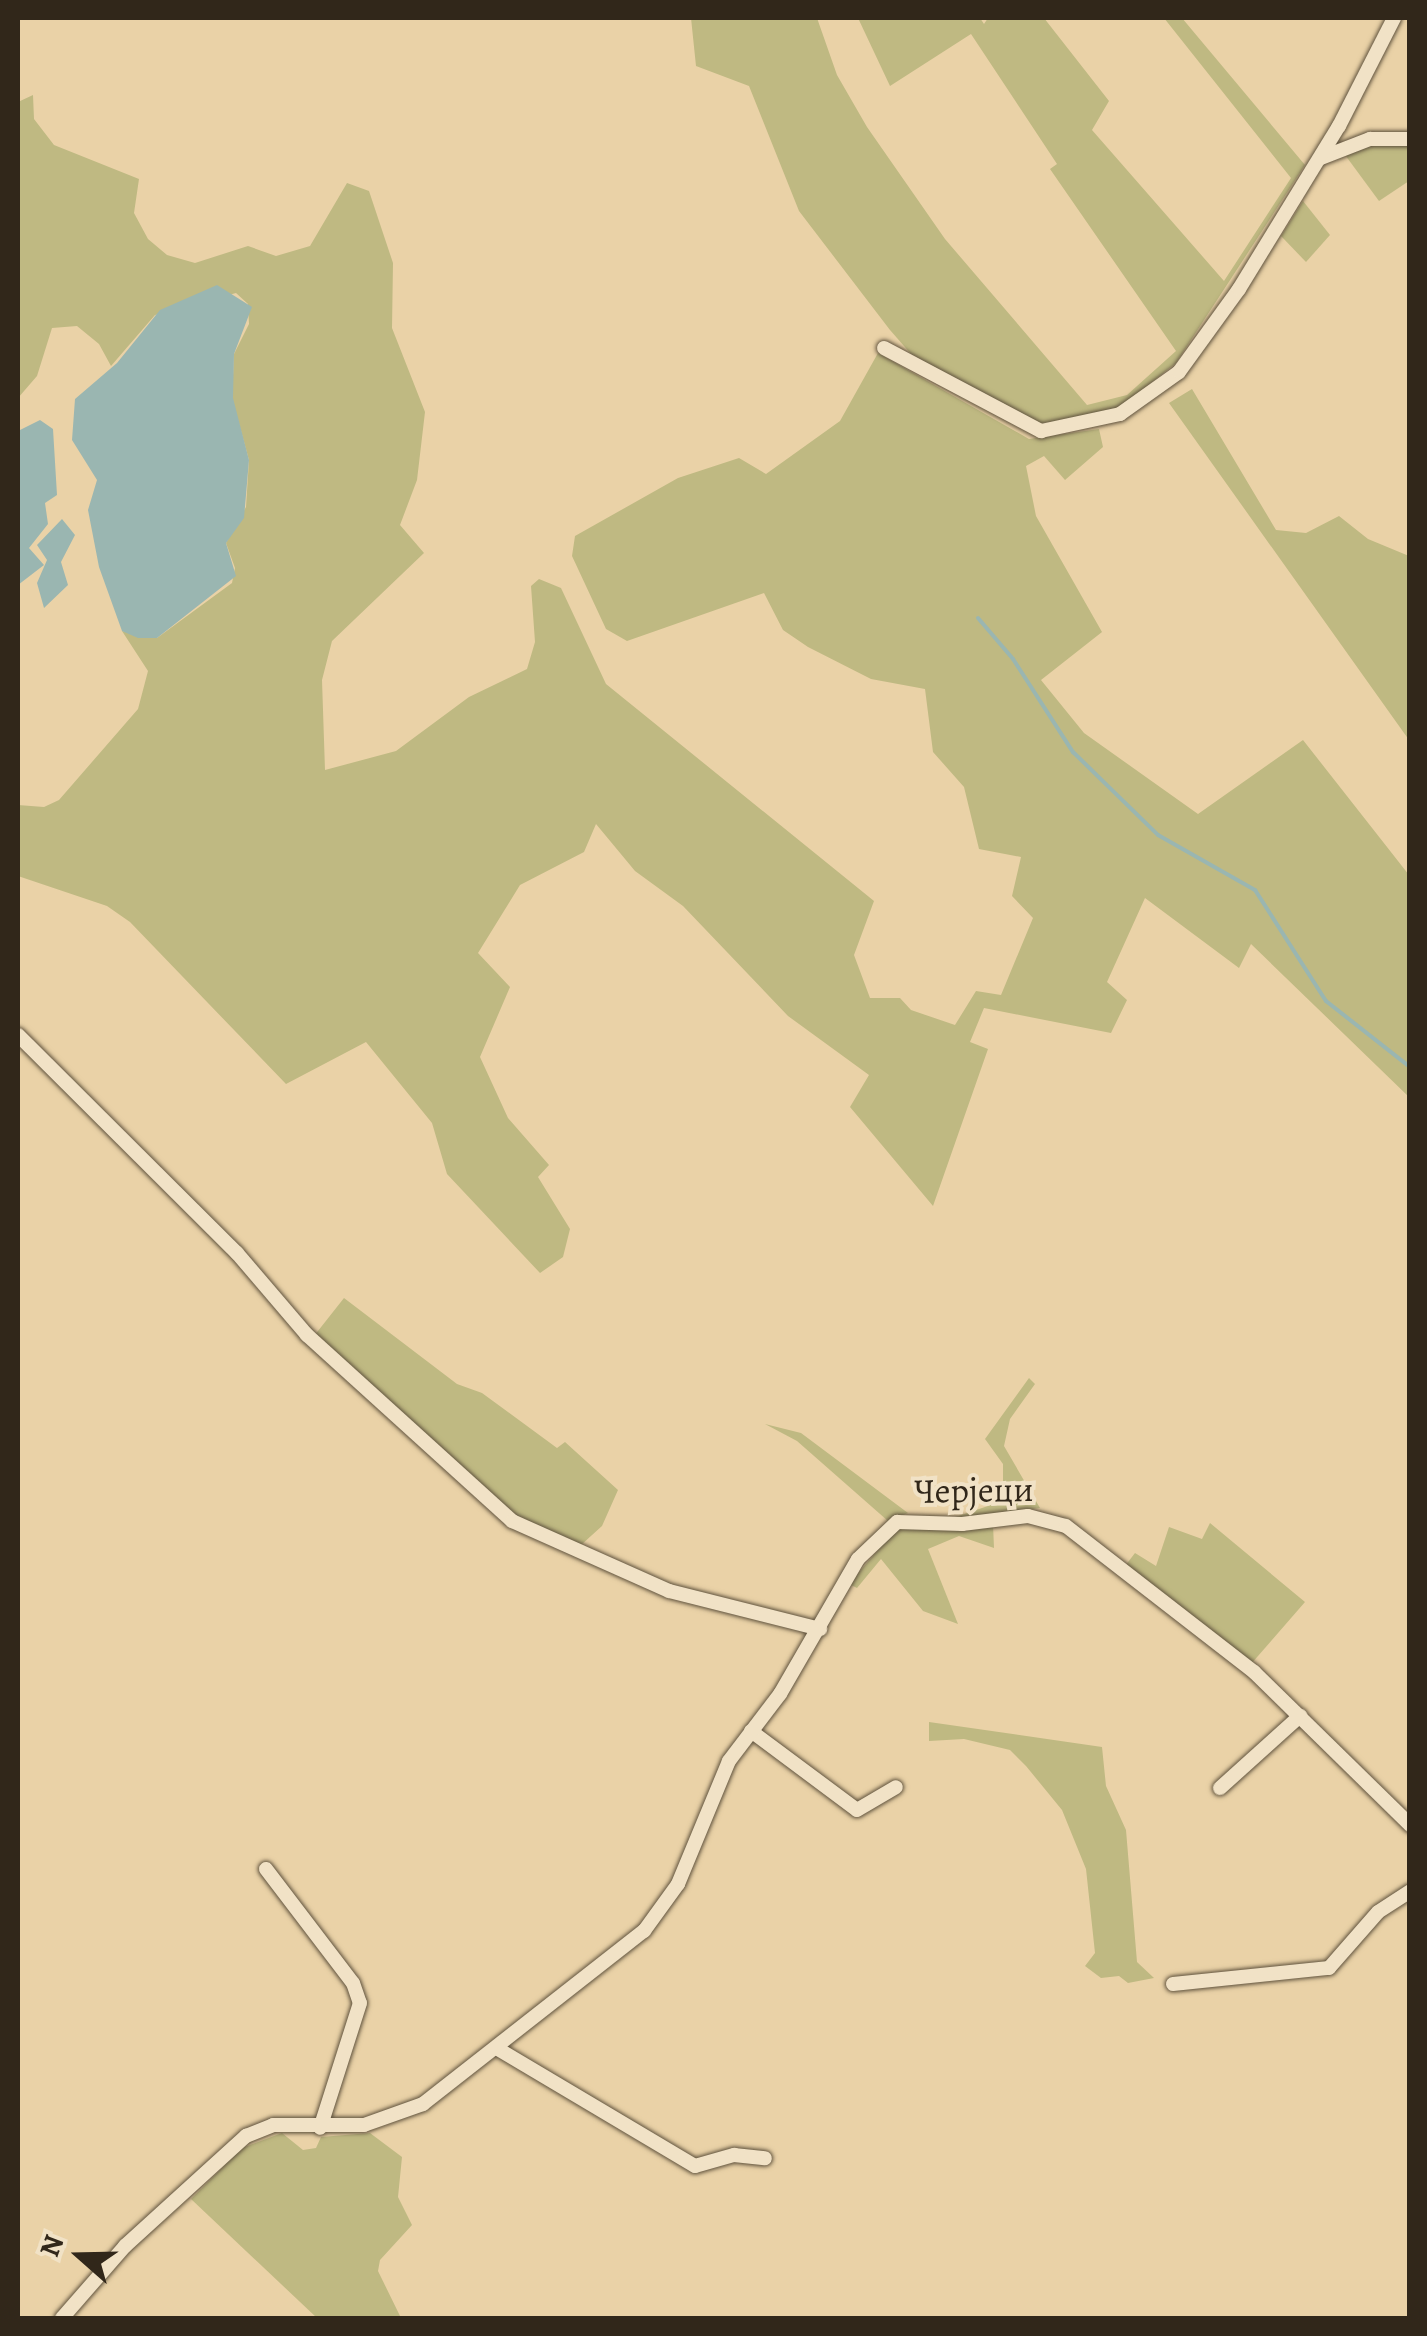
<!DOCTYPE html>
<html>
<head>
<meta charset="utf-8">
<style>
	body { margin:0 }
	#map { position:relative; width:1427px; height:2336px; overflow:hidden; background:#ead2a7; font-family:Alegreya,serif }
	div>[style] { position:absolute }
	.green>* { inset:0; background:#bfb982 }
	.water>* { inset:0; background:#9ab6b1 }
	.stream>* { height:4px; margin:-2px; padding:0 2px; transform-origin:2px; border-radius:2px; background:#9ab6b1 }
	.roads { filter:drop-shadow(0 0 2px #5f523d) drop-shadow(0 0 2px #5f523d) }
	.minor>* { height:14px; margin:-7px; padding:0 7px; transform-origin:7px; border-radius:7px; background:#f1e2c6 }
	span { translate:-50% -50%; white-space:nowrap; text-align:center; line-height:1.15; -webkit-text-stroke:8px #f1e2c6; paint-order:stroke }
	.street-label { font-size:35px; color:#31271a }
	.frame { position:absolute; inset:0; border:20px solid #31271a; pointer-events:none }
	.north { position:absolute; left:30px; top:2206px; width:100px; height:100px; -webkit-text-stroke:8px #f1e2c6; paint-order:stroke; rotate:290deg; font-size:28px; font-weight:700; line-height:40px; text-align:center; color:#31271a }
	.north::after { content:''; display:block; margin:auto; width:35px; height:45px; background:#31271a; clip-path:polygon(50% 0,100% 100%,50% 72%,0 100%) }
</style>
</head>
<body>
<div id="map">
	<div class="green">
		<div style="clip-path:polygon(691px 18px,817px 18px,837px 75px,867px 127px,945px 239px,1087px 405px,1127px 395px,1176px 351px,1050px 169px,1057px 164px,971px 34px,890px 86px,858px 18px,980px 18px,984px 24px,988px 18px,1044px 18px,1109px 101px,1092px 130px,1224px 281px,1291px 178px,1164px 18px,1182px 18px,1305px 165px,1176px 363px,1123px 405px,1095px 417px,1033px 424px,911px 354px,890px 330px,799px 211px,749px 86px,696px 66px)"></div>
		<div style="clip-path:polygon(33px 95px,34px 119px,54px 145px,139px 179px,134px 213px,148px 239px,167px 255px,195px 263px,248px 246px,276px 256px,310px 246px,347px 183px,369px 191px,393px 263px,392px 328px,425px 412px,417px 480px,400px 525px,424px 553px,332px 641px,322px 680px,325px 770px,396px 751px,469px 697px,527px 669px,535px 642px,531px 586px,539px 579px,561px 588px,606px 684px,874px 901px,854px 955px,870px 998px,900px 998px,911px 1010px,955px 1025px,976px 991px,1001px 995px,1033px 918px,1012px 896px,1021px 857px,979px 849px,964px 787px,933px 752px,925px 689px,871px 679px,808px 647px,783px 630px,764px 593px,627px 641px,606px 629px,572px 556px,575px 536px,678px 478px,739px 458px,766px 474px,840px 421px,878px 353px,1029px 439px,1099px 429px,1103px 447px,1065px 480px,1044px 456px,1026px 466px,1036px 516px,1102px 632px,1041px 680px,1084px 733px,1198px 814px,1303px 740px,1409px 875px,1409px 1097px,1251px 944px,1239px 968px,1145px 898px,1107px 982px,1127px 1000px,1111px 1033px,984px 1008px,970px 1042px,988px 1049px,933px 1206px,850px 1107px,869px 1075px,788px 1016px,683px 906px,635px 871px,596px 824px,584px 852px,520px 885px,478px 953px,510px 987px,480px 1057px,508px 1118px,549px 1165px,538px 1177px,570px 1229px,563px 1257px,540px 1273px,447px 1174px,432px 1123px,366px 1042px,286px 1084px,130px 922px,107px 906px,18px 876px,18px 805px,44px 807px,59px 800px,138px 709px,148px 671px,122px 631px,157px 638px,232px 583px,235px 568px,226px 543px,246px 507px,249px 460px,232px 398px,234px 354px,249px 324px,248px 304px,236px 293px,155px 315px,111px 366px,99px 344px,77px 326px,52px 328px,37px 376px,18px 398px,18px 102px)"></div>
		<div style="clip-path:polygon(1371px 133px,1409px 136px,1409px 181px,1379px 201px,1337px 144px)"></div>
		<div style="clip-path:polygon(1303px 201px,1330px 235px,1306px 262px,1281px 236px)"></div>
		<div style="clip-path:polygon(1192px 389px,1276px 530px,1306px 533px,1339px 516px,1368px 539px,1409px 556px,1409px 740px,1169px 403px)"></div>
		<div style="clip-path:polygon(344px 1298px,457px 1384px,482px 1393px,557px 1448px,565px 1442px,618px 1490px,602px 1526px,581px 1545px,513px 1515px,314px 1336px)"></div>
		<div style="clip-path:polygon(1029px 1378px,1035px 1384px,1010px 1419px,1004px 1446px,1040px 1508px,949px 1519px,1003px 1501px,1003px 1464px,985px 1439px)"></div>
		<div style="clip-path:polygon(765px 1424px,801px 1433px,908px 1513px,888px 1521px,797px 1441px)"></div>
		<div style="clip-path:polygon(1210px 1523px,1305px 1602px,1251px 1664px,1125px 1566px,1135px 1553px,1156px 1566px,1169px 1527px,1202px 1539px)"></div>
		<div style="clip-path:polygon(909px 1524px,993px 1524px,994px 1548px,959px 1536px,928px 1549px,958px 1624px,923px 1611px,881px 1559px,857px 1588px,849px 1584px,895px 1530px)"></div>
		<div style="clip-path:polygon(929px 1722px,1102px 1747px,1106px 1786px,1126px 1830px,1137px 1962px,1154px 1978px,1128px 1983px,1119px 1976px,1101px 1978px,1085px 1966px,1095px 1953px,1086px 1869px,1062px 1810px,1026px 1766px,1010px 1750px,964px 1739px,929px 1741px)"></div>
		<div style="clip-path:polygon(282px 2133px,303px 2150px,316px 2148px,321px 2137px,370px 2133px,402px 2157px,398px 2197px,412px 2225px,380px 2260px,378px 2271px,401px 2318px,317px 2318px,191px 2199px,242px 2148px)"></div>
	</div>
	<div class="water">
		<div style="clip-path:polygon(217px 285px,252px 307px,234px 354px,233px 398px,249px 460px,244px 518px,226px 543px,236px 576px,157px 638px,138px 638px,122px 631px,99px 567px,88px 510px,97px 480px,72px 440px,75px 399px,117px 363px,160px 310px)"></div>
		<div style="clip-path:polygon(40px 420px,53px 429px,57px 495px,45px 503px,48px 524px,29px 548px,44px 565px,18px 585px,18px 431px)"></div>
		<div style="clip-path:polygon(62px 519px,75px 535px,61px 562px,68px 585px,44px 608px,37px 583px,47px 560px,37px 545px)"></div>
	</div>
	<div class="stream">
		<div style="left:978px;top:618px;width:54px;rotate:49.5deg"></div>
		<div style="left:1013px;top:659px;width:111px;rotate:57.2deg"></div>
		<div style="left:1073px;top:752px;width:119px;rotate:44.3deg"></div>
		<div style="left:1158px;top:835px;width:112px;rotate:29.6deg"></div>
		<div style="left:1255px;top:890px;width:132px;rotate:57.4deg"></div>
		<div style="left:1326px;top:1001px;width:107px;rotate:38.2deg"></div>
	</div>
	<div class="roads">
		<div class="minor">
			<div style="left:1321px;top:158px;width:53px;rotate:-21.2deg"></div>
			<div style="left:1370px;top:139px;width:40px"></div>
			<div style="left:884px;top:348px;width:178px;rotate:27.9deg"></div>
			<div style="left:1041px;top:431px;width:81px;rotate:-12.1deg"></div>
			<div style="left:1120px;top:414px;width:72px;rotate:-35.4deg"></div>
			<div style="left:1179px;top:372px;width:102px;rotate:-54.1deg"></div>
			<div style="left:1239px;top:289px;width:191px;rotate:-58.5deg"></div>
			<div style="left:1339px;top:126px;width:121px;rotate:-63deg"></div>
			<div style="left:18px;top:1035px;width:309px;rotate:44.9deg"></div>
			<div style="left:237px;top:1253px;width:108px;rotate:49.5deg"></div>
			<div style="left:307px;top:1335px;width:277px;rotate:42.2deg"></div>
			<div style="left:512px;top:1521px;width:172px;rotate:24deg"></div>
			<div style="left:669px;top:1591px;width:156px;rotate:14.1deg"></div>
			<div style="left:751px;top:1731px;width:132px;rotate:36.7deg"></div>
			<div style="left:857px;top:1810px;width:45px;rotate:-30.5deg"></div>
			<div style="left:1220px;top:1788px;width:108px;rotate:-42deg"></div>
			<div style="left:266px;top:1869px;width:143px;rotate:52.7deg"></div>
			<div style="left:353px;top:1983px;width:21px;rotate:71deg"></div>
			<div style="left:360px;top:2003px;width:131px;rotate:107.7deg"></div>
			<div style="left:1173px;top:1984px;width:157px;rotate:-5.9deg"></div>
			<div style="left:1329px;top:1968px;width:74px;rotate:-48.8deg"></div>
			<div style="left:1378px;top:1912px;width:38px;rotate:-33deg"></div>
			<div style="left:498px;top:2049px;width:229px;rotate:30.7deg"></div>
			<div style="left:695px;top:2166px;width:41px;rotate:-15.8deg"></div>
			<div style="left:734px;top:2155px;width:31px;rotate:6deg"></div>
			<div style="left:62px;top:2318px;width:96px;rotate:-48.8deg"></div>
			<div style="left:125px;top:2246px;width:164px;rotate:-42.3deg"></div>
			<div style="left:246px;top:2136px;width:29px;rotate:-22deg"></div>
			<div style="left:273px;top:2125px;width:91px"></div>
			<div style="left:364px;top:2125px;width:63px;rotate:-19.6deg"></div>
			<div style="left:423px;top:2104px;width:281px;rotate:-38.1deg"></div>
			<div style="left:644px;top:1931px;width:58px;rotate:-54.1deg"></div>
			<div style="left:678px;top:1884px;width:133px;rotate:-67.5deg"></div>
			<div style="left:729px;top:1761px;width:84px;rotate:-52.7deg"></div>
			<div style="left:780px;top:1694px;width:156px;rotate:-60deg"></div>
			<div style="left:858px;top:1559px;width:54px;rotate:-43.5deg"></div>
			<div style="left:897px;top:1522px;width:65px;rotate:1.8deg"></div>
			<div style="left:962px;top:1524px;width:66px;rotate:-6.9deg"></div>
			<div style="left:1028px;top:1516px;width:39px;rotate:15deg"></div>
			<div style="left:1066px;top:1526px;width:238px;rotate:37.8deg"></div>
			<div style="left:1254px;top:1672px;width:219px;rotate:44.4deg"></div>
		</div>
	</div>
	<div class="street-label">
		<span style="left:974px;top:1490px;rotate:-1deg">Черјеци</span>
	</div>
	<div class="frame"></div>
	<div class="north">N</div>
</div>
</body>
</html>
